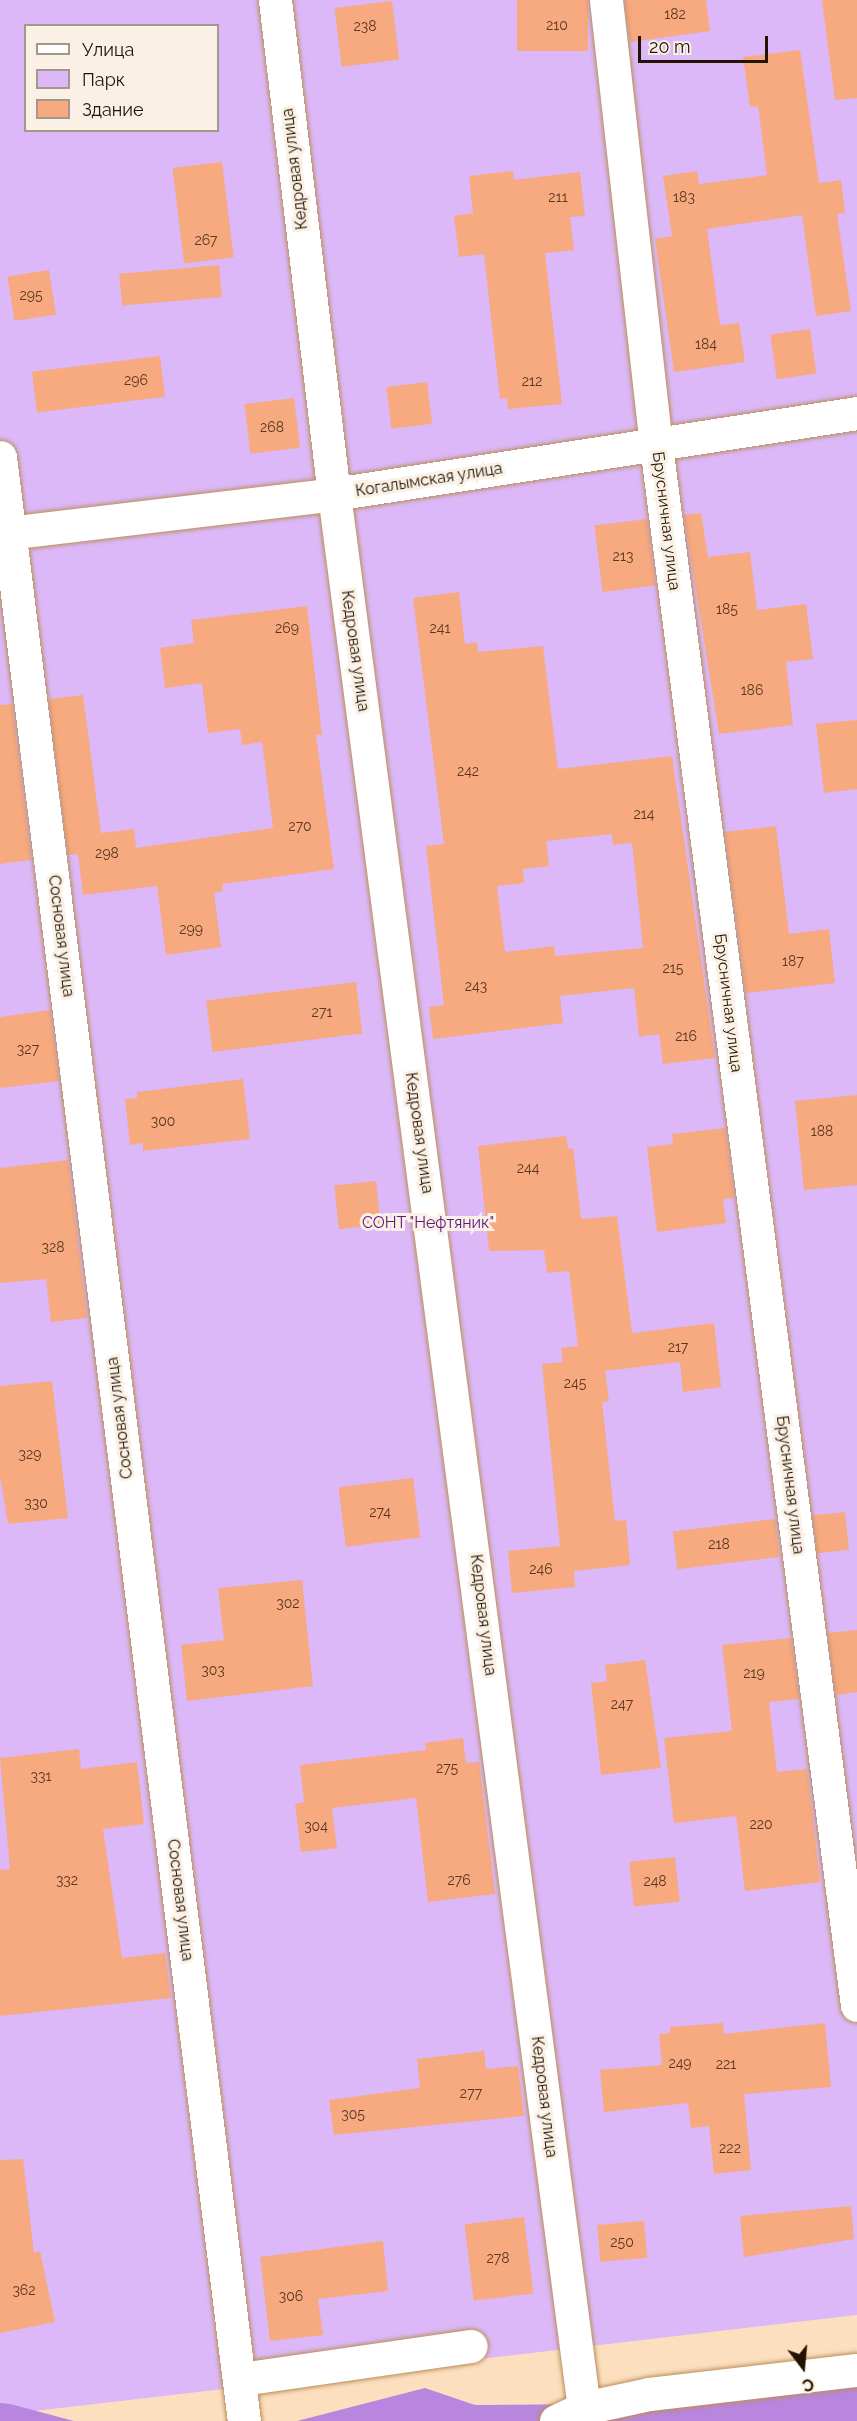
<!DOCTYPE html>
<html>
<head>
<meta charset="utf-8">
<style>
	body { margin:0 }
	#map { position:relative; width:857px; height:2421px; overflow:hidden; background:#fcdfbf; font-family:Raleway,sans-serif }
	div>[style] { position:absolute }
	.green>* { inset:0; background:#dcb8f9 }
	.forest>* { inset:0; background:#b886de }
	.building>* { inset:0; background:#f7a97f; transform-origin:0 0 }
	.roads { filter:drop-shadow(0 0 2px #bb8e5a) drop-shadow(0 0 2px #bb8e5a) }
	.minor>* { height:33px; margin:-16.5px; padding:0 16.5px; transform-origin:16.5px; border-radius:16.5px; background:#fff }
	span { translate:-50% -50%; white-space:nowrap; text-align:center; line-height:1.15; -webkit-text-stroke:6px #faf0e5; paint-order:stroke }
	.number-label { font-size:14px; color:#583820 }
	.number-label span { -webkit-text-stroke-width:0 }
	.street-label { font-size:16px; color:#231300 }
	.park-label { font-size:16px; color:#5b1881 }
	.legend { position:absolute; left:24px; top:24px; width:195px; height:108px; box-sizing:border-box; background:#faf0e5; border:2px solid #a49889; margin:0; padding:8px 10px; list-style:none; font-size:18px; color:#231300 }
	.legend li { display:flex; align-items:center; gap:12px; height:30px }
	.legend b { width:30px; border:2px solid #a49889 }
	.north { position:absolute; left:773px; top:2337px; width:60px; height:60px; -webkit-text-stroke:4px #faf0e5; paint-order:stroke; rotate:164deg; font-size:16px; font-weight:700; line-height:24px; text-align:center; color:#231300 }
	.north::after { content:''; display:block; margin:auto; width:21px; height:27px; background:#231300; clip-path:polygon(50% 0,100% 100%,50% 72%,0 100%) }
	.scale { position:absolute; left:638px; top:36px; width:130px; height:27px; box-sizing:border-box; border:3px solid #231300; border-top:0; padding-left:8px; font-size:18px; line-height:21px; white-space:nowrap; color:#231300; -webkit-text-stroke:4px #faf0e5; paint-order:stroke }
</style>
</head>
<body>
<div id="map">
	<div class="green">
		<div style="clip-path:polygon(evenodd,0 0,857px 0,857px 2315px,0 2415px,0 0,26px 26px,218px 26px,218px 130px,26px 130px,26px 26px)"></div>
	</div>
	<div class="forest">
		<div style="clip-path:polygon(857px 2382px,857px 2421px,297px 2421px,425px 2388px,475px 2405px,624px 2404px)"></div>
		<div style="clip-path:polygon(0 2403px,10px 2404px,74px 2421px,0 2421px)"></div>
	</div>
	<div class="building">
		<div style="left:517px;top:0;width:71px;height:51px"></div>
		<div style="clip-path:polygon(625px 0,706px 0,710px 31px,630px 42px)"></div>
		<div style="clip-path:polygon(822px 0,857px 0,857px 98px,835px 100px)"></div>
		<div style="left:392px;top:1px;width:59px;height:58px;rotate:83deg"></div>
		<div style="clip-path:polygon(800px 50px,819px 183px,841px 180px,845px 213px,837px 214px,851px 311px,816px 316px,802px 215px,707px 229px,720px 325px,739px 323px,745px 362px,674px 372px,655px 239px,672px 236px,663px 176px,697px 171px,699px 184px,767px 175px,758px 106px,750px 107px,743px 57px)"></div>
		<div style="left:222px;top:162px;width:96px;height:50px;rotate:83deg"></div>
		<div style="clip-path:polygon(513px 171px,514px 180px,580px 172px,585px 216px,570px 217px,574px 250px,545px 253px,562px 404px,508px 409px,507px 398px,500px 399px,484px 254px,459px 257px,454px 216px,473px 213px,469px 176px)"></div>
		<div style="left:219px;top:265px;width:32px;height:100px;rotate:85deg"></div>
		<div style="left:49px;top:270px;width:45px;height:42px;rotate:81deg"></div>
		<div style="left:810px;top:329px;width:45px;height:40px;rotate:82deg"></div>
		<div style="left:160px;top:356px;width:41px;height:129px;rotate:83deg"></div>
		<div style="left:427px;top:382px;width:42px;height:41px;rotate:83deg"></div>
		<div style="left:294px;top:398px;width:50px;height:50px;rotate:83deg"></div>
		<div style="clip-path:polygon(701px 513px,708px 557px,750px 552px,757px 610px,806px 604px,813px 659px,786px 662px,793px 725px,719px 734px,684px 515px)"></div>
		<div style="left:647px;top:519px;width:67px;height:53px;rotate:83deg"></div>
		<div style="clip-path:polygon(evenodd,459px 592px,465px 644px,477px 642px,478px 652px,543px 646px,558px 769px,672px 756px,715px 1058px,663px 1064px,659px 1034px,639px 1037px,634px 988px,560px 996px,563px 1023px,433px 1039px,429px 1007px,444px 1005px,426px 846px,444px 844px,413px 598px,459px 592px,612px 834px,613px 845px,632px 843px,643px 948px,555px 956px,554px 946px,505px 952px,497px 886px,524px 883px,523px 869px,549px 866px,546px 841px,612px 834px)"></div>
		<div style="clip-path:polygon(307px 606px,322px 735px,316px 735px,334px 869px,222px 884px,223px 891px,214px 893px,221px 947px,166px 955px,157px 886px,83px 895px,78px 854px,68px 855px,49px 699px,83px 695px,101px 833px,134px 829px,136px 848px,273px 828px,262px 742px,242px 745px,240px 729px,208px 733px,202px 683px,165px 688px,160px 648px,194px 643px,191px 620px)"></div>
		<div style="clip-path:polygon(12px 704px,31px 860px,0 864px,0 705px)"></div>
		<div style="clip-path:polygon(857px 720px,857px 789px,824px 793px,816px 724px)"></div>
		<div style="clip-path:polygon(776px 826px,789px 934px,829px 929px,835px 983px,746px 993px,725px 832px)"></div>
		<div style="left:356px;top:982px;width:52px;height:151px;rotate:83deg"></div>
		<div style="clip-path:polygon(50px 1010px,59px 1081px,0 1088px,0 1017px)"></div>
		<div style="clip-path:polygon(243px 1079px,250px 1139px,143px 1151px,143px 1143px,130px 1145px,125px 1099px,137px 1098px,137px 1092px)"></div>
		<div style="clip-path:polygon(857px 1095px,857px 1185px,804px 1190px,795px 1101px)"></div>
		<div style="clip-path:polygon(725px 1128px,734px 1198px,723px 1199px,726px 1223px,657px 1232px,647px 1147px,673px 1144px,672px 1134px)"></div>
		<div style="clip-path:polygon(566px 1136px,568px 1149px,573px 1148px,581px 1219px,617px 1216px,632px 1333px,714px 1323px,721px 1387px,683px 1392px,680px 1362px,605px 1371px,609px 1401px,602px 1402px,615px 1521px,626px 1520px,630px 1565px,574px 1571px,575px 1587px,512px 1593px,508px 1551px,560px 1546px,542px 1364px,563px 1362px,561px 1348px,578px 1346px,569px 1271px,547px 1273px,544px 1250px,489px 1251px,478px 1146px)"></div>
		<div style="clip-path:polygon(68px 1160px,87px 1318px,51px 1322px,46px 1279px,0 1283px,0 1168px)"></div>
		<div style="left:376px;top:1181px;width:44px;height:42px;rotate:84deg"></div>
		<div style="clip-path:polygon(52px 1381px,68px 1518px,8px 1524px,0 1476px,0 1386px)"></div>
		<div style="left:413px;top:1478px;width:60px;height:75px;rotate:83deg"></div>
		<div style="left:845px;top:1512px;width:38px;height:32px;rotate:84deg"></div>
		<div style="left:775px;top:1519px;width:38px;height:103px;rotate:83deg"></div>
		<div style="clip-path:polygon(302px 1580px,313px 1686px,187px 1701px,181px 1645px,224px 1640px,218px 1588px)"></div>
		<div style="clip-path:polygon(857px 1630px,857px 1692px,836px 1695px,828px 1633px)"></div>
		<div style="clip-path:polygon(791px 1638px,799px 1699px,769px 1702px,777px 1772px,807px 1769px,820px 1882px,745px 1891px,736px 1816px,674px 1823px,664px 1738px,732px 1731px,722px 1645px)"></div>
		<div style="clip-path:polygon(645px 1660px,661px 1768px,601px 1775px,591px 1683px,607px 1681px,605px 1665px)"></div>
		<div style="clip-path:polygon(463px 1738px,466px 1763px,479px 1762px,495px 1894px,428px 1902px,416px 1798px,332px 1808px,337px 1848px,301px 1852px,295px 1804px,304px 1802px,300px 1765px,426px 1750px,425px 1743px)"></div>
		<div style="clip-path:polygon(79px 1749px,81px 1769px,137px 1762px,144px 1824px,103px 1829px,122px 1958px,165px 1953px,171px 1998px,0 2016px,0 1870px,10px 1869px,0 1758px)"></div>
		<div style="left:675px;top:1857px;width:45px;height:46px;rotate:84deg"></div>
		<div style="clip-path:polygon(723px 2023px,724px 2034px,825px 2023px,831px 2087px,744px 2094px,751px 2170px,714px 2174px,709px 2126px,691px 2128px,688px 2103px,604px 2112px,600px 2070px,662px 2065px,659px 2034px,670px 2033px,670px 2027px)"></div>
		<div style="clip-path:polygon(484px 2051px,486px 2069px,518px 2066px,524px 2116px,334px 2135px,329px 2100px,420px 2088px,417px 2059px)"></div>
		<div style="clip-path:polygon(23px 2159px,34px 2253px,40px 2251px,55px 2322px,0 2333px,0 2160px)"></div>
		<div style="clip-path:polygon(851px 2206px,854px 2239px,744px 2257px,740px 2216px)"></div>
		<div style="left:524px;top:2217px;width:77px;height:60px;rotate:83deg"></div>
		<div style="left:644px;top:2221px;width:37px;height:47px;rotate:85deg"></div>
		<div style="clip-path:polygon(383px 2241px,388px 2291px,318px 2299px,323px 2335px,270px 2341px,260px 2257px)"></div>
	</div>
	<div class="roads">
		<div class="minor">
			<div style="left:275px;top:0;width:498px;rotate:83.2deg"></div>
			<div style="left:334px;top:494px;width:1930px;rotate:82.56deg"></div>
			<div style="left:606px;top:0;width:448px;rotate:83.6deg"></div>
			<div style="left:656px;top:445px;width:1573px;rotate:82.66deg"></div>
			<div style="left:0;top:457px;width:1979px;rotate:82.92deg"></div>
			<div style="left:0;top:534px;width:336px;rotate:-6.8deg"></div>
			<div style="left:334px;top:494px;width:529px;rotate:-8.8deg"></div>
			<div style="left:241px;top:2379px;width:232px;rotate:-8.2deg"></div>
			<div style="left:556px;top:2421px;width:31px;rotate:-25deg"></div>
			<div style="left:584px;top:2408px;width:66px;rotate:-12.2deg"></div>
			<div style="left:649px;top:2394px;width:209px;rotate:-6.6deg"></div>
		</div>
	</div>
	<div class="number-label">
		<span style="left:675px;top:14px">182</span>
		<span style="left:557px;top:25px">210</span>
		<span style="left:365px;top:26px">238</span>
		<span style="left:558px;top:197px">211</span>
		<span style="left:684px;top:197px">183</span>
		<span style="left:206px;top:240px">267</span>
		<span style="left:31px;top:295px">295</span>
		<span style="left:706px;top:344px">184</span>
		<span style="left:136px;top:380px">296</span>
		<span style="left:532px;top:381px">212</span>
		<span style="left:272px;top:427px">268</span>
		<span style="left:623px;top:556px">213</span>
		<span style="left:727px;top:609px">185</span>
		<span style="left:287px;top:628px">269</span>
		<span style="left:440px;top:628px">241</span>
		<span style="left:752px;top:690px">186</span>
		<span style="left:468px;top:771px">242</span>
		<span style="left:644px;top:814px">214</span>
		<span style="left:300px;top:826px">270</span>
		<span style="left:107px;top:853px">298</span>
		<span style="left:191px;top:929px">299</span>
		<span style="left:793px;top:961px">187</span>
		<span style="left:673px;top:968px">215</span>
		<span style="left:476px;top:986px">243</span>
		<span style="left:322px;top:1012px">271</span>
		<span style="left:686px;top:1036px">216</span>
		<span style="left:28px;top:1049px">327</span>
		<span style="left:163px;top:1121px">300</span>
		<span style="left:822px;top:1131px">188</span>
		<span style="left:528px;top:1168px">244</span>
		<span style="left:53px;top:1247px">328</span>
		<span style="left:678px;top:1347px">217</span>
		<span style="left:575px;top:1383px">245</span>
		<span style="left:30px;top:1454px">329</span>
		<span style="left:36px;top:1503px">330</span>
		<span style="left:380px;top:1512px">274</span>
		<span style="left:719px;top:1544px">218</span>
		<span style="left:541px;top:1569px">246</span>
		<span style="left:288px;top:1603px">302</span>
		<span style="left:213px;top:1670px">303</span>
		<span style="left:754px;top:1673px">219</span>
		<span style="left:622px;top:1704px">247</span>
		<span style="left:447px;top:1768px">275</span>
		<span style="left:41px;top:1776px">331</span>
		<span style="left:761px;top:1824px">220</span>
		<span style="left:316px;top:1826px">304</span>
		<span style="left:67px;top:1880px">332</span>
		<span style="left:459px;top:1880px">276</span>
		<span style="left:655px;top:1881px">248</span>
		<span style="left:680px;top:2063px">249</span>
		<span style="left:726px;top:2064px">221</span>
		<span style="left:471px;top:2093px">277</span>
		<span style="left:353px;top:2114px">305</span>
		<span style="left:730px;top:2148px">222</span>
		<span style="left:622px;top:2242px">250</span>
		<span style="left:498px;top:2258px">278</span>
		<span style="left:24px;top:2290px">362</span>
		<span style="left:291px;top:2296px">306</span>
	</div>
	<div class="street-label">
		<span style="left:295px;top:169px;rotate:-97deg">Кедровая улица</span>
		<span style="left:429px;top:480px;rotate:-9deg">Когалымская улица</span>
		<span style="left:666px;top:521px;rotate:83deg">Брусничная улица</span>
		<span style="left:355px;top:651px;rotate:82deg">Кедровая улица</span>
		<span style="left:61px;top:936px;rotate:83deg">Сосновая улица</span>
		<span style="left:728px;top:1003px;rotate:83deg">Брусничная улица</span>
		<span style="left:419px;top:1133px;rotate:82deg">Кедровая улица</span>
		<span style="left:120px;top:1418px;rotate:-97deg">Сосновая улица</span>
		<span style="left:790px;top:1485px;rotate:83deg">Брусничная улица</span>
		<span style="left:483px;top:1615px;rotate:83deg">Кедровая улица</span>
		<span style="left:180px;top:1900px;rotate:83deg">Сосновая улица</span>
		<span style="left:544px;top:2097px;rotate:83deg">Кедровая улица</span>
	</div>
	<div class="park-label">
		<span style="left:428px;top:1223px">СОНТ "Нефтяник"</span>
	</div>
	<ul class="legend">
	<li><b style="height:8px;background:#fff"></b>Улица</li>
	<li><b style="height:16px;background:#dcb8f9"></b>Парк</li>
	<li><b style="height:16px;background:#f7a97f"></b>Здание</li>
	</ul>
	<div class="north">С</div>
	<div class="scale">20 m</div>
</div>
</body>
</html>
